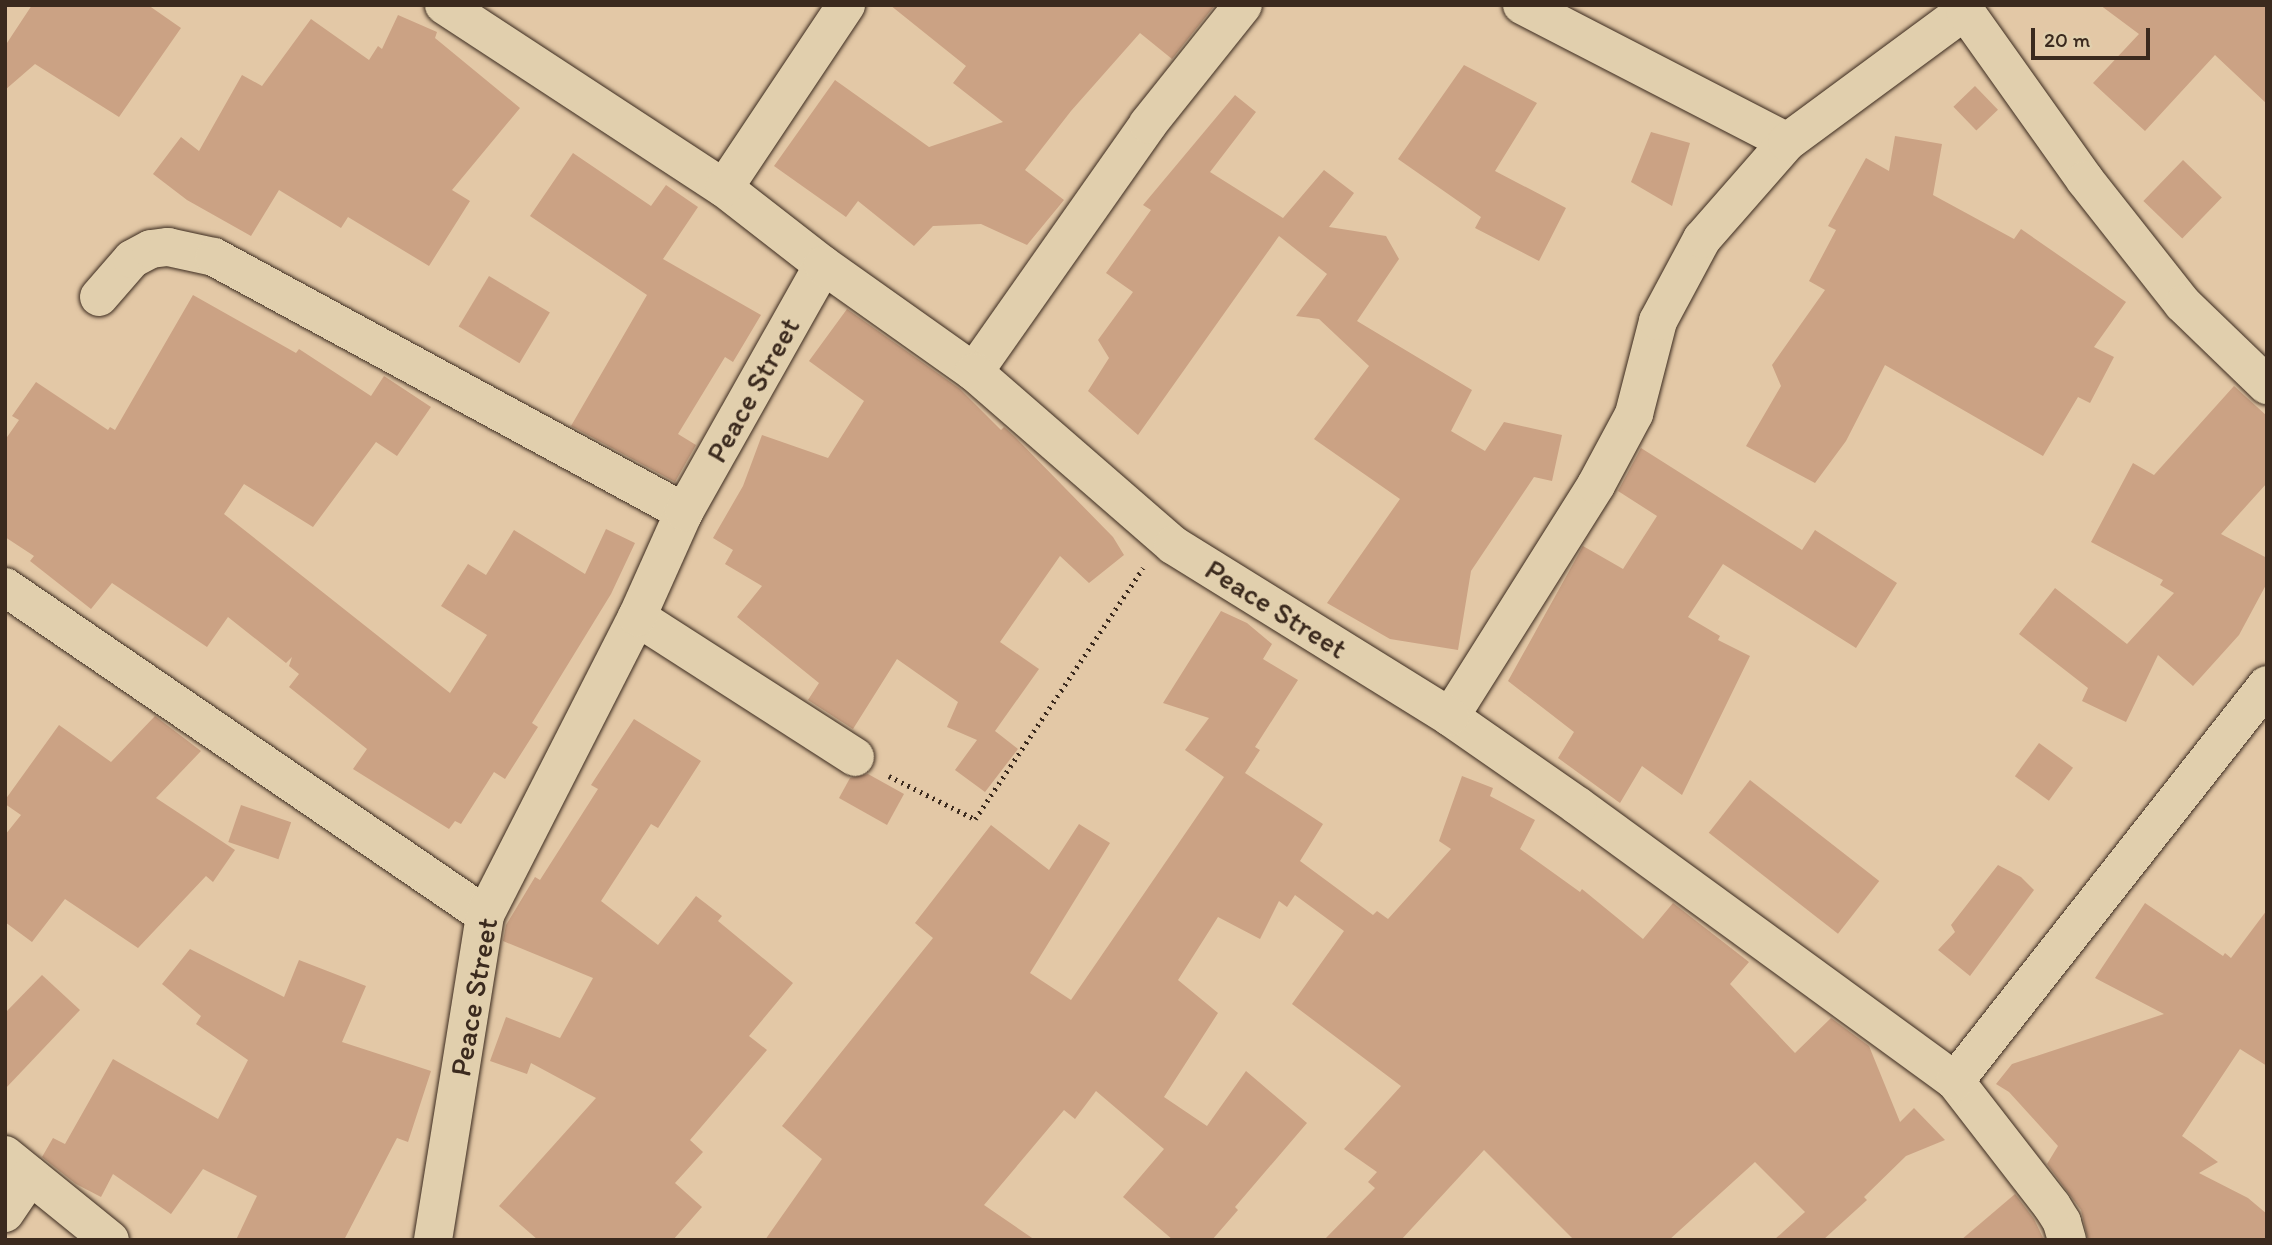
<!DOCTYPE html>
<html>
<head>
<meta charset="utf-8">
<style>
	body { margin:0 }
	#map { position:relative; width:2272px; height:1245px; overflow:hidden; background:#e3c8a6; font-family:Itim,sans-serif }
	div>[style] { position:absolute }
	.building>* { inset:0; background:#cba284; transform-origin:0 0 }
	.path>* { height:4.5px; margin-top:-2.25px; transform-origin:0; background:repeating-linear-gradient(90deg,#3b2a1e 0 2px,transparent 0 7px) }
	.roads { filter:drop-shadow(0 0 2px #3b2a1e) drop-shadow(0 0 2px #3b2a1e) }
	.minor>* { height:38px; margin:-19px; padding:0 19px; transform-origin:19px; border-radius:19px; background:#e1cfad }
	span { translate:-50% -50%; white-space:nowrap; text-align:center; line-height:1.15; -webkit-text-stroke:6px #e1cfad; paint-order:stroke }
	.street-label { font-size:30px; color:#3b2a1e }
	.frame { position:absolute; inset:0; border:7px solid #3b2a1e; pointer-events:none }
	.scale { position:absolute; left:2031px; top:28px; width:119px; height:32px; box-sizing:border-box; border:4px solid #3b2a1e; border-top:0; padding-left:9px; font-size:21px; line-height:24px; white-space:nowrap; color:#3b2a1e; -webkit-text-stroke:5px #e1cfad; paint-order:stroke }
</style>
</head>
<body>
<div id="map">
	<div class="building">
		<div style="clip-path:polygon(32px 5px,148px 5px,181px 28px,119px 117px,35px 64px,5px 90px,5px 46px)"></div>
		<div style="clip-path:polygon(890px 5px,1215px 5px,1172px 59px,1140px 33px,1071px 111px,1025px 170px,1064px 200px,1027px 245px,981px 224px,933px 226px,914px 246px,858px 201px,846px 217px,774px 166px,835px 80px,929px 147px,1003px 122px,953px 83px,966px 66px)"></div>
		<div style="clip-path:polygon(2100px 5px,2267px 5px,2267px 104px,2215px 55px,2145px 131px,2093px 83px,2139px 34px)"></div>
		<div style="clip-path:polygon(398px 15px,437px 32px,435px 38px,520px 108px,452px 190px,470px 201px,429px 266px,348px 217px,341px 228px,279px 190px,251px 236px,187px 200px,153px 174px,181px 137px,199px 151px,242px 75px,262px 86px,311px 19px,369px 60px,378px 46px,382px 49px)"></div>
		<div style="clip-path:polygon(1464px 65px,1537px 103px,1495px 171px,1566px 208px,1539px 261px,1475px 228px,1481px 217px,1398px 159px)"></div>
		<div style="left:1975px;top:86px;width:33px;height:30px;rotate:46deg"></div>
		<div style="clip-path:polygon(1235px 95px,1256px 112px,1210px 172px,1283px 218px,1324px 170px,1354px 193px,1329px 227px,1386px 236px,1399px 259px,1357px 321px,1472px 390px,1451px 431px,1485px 451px,1504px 422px,1562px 435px,1552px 481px,1534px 477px,1471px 571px,1458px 650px,1390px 639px,1327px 603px,1400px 499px,1314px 439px,1369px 366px,1319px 319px,1296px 316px,1327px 274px,1279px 236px,1138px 435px,1088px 391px,1109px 358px,1098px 340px,1133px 292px,1106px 273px,1151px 210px,1143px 205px)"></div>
		<div style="clip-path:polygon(1651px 132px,1690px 143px,1672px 206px,1631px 182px)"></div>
		<div style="clip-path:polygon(1895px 136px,1942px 144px,1933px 195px,2014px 239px,2021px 229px,2126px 302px,2094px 347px,2114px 357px,2090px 403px,2078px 397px,2043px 456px,1885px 365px,1846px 441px,1815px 483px,1746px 446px,1781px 386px,1772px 365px,1825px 290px,1809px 281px,1836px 230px,1828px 226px,1866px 158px,1889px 171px)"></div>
		<div style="clip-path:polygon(573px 153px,651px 206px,666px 185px,698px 207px,663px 259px,761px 315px,733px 362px,725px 357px,678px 434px,696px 445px,675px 482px,571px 426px,647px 295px,530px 216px)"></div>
		<div style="left:2183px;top:160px;width:54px;height:57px;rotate:44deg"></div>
		<div style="left:489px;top:276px;width:71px;height:59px;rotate:31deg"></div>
		<div style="clip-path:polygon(193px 295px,296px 353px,299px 349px,371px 396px,384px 376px,431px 407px,397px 456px,376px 442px,313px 527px,244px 484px,224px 514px,450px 693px,487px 635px,441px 606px,468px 564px,486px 575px,514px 530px,585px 574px,606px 529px,635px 543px,611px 594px,532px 723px,538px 727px,505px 779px,494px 772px,461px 824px,455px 821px,449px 829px,353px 769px,367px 749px,289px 687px,299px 674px,289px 666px,292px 657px,286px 663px,228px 617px,207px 647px,112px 583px,91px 609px,30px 561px,34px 556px,5px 537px,5px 440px,19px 420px,12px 416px,36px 382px,108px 430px,110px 427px,115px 430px)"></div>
		<div style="clip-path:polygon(847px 309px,960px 389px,1001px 430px,1004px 427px,1014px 436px,1113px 537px,1124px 555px,1089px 583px,1060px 556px,1000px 642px,1039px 669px,995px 731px,1018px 749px,985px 792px,955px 770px,977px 740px,947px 727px,958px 702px,897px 659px,853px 729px,808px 700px,819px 683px,737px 617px,762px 586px,725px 564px,733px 550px,713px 538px,743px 486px,762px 435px,828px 458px,864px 401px,809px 361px)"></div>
		<div style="clip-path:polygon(2234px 386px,2267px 416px,2267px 483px,2221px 534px,2267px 558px,2267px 583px,2239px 635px,2193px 686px,2158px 655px,2126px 722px,2082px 701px,2088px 688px,2019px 634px,2055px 588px,2127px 644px,2174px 593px,2160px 585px,2163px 580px,2091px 542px,2133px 463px,2154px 475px)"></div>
		<div style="clip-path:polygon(1641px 448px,1802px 550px,1815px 530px,1897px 583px,1856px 648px,1723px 564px,1688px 617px,1720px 636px,1718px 640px,1750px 656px,1682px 795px,1642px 766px,1620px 803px,1558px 758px,1574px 732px,1508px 681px,1583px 546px,1623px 569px,1657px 516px,1618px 491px)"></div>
		<div style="clip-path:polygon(1221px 611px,1247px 623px,1272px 644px,1263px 659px,1298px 680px,1255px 747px,1260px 750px,1245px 773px,1323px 824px,1300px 861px,1373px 915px,1377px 911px,1388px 919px,1451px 849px,1439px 841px,1462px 776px,1493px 788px,1490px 796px,1535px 820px,1520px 849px,1580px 892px,1582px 889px,1643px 939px,1673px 903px,1749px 962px,1730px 984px,1795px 1053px,1831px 1018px,1869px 1046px,1900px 1122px,1914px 1108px,1945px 1140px,1906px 1156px,1864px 1197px,1867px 1200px,1823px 1240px,1774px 1240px,1805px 1212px,1755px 1162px,1669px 1240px,1574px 1240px,1484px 1150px,1401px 1240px,1324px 1240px,1375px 1188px,1368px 1182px,1377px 1172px,1344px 1149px,1401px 1086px,1292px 1004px,1344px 931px,1295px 895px,1287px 907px,1279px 901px,1260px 939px,1218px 917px,1178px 980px,1218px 1013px,1164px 1097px,1207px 1126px,1246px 1071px,1307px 1123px,1235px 1207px,1238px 1210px,1212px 1240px,1173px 1240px,1123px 1197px,1164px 1149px,1096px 1091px,1075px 1119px,1064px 1110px,984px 1205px,1035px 1240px,765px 1240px,822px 1159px,782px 1126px,933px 938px,915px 923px,991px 825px,1049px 870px,1079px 824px,1110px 843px,1030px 973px,1071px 1000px,1224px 777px,1185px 750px,1209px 718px,1163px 703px)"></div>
		<div style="clip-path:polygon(155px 716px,201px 751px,156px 798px,235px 850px,213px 882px,206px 876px,138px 948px,65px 899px,32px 942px,5px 922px,5px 835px,21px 815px,5px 804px,5px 800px,59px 725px,111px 762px)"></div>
		<div style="clip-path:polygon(634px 719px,701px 761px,658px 828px,651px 824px,601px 901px,658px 945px,696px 896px,722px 916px,718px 921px,793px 983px,749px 1036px,767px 1050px,690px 1140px,703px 1152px,675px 1183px,702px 1207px,673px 1240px,538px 1240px,499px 1206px,596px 1098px,531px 1063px,527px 1074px,490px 1061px,506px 1017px,560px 1038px,593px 978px,503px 941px,506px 925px,535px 877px,540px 880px,598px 789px,591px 785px)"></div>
		<div style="left:2039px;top:743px;width:42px;height:41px;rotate:36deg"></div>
		<div style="clip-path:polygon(868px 774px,904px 794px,887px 825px,839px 798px,850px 778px)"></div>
		<div style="left:1750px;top:780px;width:164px;height:67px;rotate:38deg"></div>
		<div style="left:241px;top:805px;width:53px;height:39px;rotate:19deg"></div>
		<div style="clip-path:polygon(1998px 865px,2021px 877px,2034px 890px,1970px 976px,1938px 950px,1955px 932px,1951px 925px)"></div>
		<div style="clip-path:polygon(2145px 903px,2223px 956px,2225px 953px,2231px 958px,2267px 910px,2267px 1066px,2240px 1049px,2182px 1136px,2218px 1162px,2199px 1173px,2248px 1198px,2267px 1214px,2267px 1240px,2088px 1240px,2081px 1210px,2047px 1164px,2058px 1146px,2009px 1092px,1996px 1084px,2012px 1064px,2164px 1014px,2095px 978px)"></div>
		<div style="clip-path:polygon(190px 949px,284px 997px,299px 960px,366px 986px,342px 1042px,431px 1071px,408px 1142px,397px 1138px,344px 1240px,236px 1240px,257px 1196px,203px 1169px,171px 1214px,113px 1174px,101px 1197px,76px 1184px,42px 1157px,53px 1138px,65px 1144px,113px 1059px,218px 1119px,248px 1060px,196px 1024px,201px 1016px,162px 984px)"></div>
		<div style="clip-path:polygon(42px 975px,80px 1010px,5px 1089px,5px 1013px)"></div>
		<div style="clip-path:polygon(2015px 1194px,2034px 1219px,2044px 1240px,1961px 1240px)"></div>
	</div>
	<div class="path">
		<div style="left:889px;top:776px;width:96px;rotate:26.6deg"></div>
		<div style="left:975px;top:819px;width:302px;rotate:-56.2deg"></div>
	</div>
	<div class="roads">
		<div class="minor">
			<div style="left:444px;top:5px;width:334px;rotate:33.2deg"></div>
			<div style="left:724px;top:188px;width:125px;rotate:37.9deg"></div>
			<div style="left:1522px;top:5px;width:298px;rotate:27.3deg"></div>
			<div style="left:724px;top:188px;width:220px;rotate:-56.3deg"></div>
			<div style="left:99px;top:297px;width:50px;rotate:-49deg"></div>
			<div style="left:132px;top:259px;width:21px;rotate:-28deg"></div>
			<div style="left:151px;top:249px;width:17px;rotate:-7deg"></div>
			<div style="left:168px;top:247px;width:47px;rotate:12.3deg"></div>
			<div style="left:214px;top:257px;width:535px;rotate:28.48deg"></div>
			<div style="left:974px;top:372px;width:303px;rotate:-54.9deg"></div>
			<div style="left:1148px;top:124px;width:152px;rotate:-51.4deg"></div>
			<div style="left:5px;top:587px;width:581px;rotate:34.35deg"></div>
			<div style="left:637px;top:617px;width:259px;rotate:32.7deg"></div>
			<div style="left:1955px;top:1081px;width:467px;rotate:-143.9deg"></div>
			<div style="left:1578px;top:806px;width:156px;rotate:-145.2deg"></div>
			<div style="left:1450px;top:717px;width:274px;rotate:-57.8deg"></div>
			<div style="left:1596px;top:485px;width:81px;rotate:-61.8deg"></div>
			<div style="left:1634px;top:414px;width:96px;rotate:-75.5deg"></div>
			<div style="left:1658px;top:321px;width:93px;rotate:-61.8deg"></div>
			<div style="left:1702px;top:239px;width:129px;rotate:-48.8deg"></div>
			<div style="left:1787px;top:142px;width:221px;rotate:-36.4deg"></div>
			<div style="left:1965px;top:11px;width:207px;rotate:54.6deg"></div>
			<div style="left:2085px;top:180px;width:158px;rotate:51.7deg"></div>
			<div style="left:2183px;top:304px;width:117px;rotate:44deg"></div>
			<div style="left:5px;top:1155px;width:135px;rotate:39deg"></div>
			<div style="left:5px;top:1213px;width:45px;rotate:-56deg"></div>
			<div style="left:433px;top:1240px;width:329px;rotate:-80.9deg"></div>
			<div style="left:485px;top:915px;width:335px;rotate:-63deg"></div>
			<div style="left:637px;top:617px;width:115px;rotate:-65.9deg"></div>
			<div style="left:684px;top:512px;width:283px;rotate:-60.6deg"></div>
			<div style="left:823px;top:265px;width:185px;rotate:35.3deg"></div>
			<div style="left:974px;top:372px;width:264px;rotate:41deg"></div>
			<div style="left:1173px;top:545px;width:326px;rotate:31.8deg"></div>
			<div style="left:2067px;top:1240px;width:19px;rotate:-106deg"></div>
			<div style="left:2062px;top:1222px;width:19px;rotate:-122deg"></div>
			<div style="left:2052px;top:1206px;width:158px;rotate:-127.8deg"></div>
			<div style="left:1955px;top:1081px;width:504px;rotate:-51.77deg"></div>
		</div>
	</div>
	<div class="street-label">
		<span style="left:753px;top:390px;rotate:-61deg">Peace Street</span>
		<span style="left:1276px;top:609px;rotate:32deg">Peace Street</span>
		<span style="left:474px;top:997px;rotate:-80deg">Peace Street</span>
	</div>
	<div class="frame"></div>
	<div class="scale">20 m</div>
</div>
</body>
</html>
